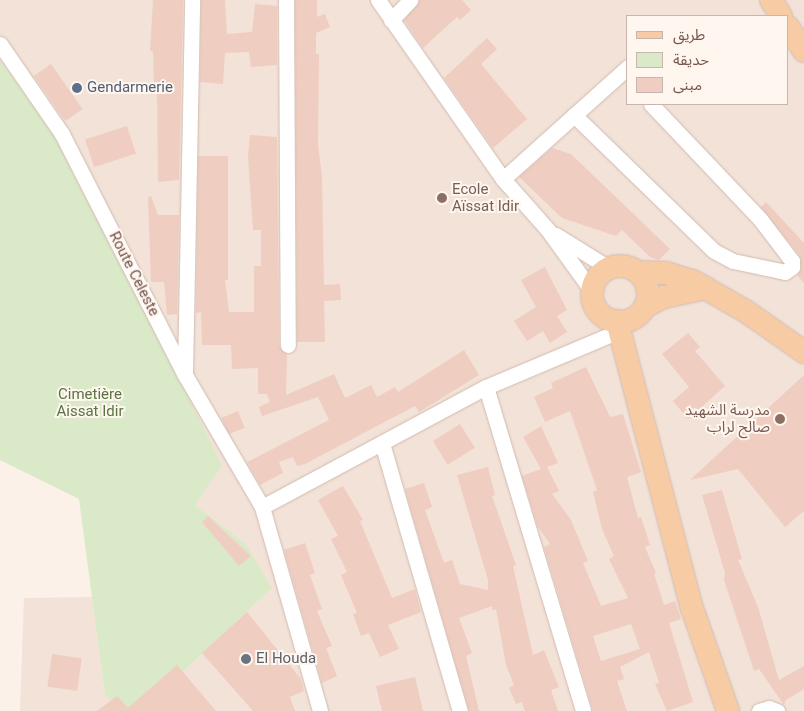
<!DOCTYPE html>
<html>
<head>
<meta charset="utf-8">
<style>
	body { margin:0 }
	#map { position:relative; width:804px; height:711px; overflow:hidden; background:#fcf1e9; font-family:Roboto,"Noto Sans Arabic",sans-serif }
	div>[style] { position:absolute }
	.residential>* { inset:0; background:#f3e2d7 }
	.green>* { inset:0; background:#dae9c7 }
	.building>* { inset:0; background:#f0cdc1; transform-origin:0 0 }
	.roads { filter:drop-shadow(0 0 1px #d0bab1) drop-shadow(0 0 1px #d0bab1) }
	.street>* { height:15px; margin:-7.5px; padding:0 7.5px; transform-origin:7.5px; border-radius:7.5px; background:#fff }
	.primary>* { height:22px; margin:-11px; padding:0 11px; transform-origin:11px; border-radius:11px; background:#f7cca4 }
	.primary>.ring { margin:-11px; padding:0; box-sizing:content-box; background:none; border:22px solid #f7cca4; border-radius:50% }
	.dots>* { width:14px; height:14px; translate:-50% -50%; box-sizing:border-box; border:2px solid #fef6ef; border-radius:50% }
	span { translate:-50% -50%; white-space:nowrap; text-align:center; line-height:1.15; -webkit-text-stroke:4px #fef6ef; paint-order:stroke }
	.service-label { font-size:15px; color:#4e5e75 }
	.left { translate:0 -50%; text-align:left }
	.education-label { font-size:15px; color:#785e54 }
	.right { translate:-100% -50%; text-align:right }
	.street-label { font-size:15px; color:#76554d }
	.park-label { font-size:15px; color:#597542 }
	.worship-label { font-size:15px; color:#5b616d }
	.legend { position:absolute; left:626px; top:15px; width:162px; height:90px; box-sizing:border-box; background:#fef6ef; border:1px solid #c8b6ae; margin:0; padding:6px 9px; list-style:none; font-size:15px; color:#76554d }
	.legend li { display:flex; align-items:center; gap:10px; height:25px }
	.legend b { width:25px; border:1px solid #c8b6ae }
</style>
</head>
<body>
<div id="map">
	<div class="residential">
		<div style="clip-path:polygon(evenodd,0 0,804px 0,804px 711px,141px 711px,272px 588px,246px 544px,195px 505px,55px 132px,0 60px,0 0,628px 16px,788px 16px,788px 104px,628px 104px,628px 16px)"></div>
		<div style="clip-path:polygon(92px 597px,105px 696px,126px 711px,20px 711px,24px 598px)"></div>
	</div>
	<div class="green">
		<div style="clip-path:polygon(0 60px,55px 132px,222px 465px,195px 505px,246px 544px,272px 588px,141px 711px,126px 711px,105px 696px,79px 499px,0 460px)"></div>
	</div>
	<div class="building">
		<div style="clip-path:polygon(153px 0,183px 0,179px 180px,158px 182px,157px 84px,154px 84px,153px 51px,150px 51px)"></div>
		<div style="clip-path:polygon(201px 0,225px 0,227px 34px,252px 32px,255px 4px,277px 6px,277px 65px,251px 67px,249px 52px,225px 53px,223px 84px,200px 82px)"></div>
		<div style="clip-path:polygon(295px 0,317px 0,317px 17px,325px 14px,330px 27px,316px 33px,316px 54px,319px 54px,318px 145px,322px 177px,324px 285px,340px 284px,341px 300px,324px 301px,325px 342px,297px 342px)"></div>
		<div style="clip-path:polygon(419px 0,462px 0,471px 10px,460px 20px,457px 17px,423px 48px,404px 20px)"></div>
		<div style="clip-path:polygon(487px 38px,497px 49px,481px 64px,527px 119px,493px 148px,444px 78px)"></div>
		<div style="left:51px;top:64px;width:55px;height:21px;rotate:55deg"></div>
		<div style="left:127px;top:126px;width:29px;height:44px;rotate:72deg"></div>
		<div style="clip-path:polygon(250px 135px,277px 137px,279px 345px,287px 354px,286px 395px,334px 374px,345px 398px,371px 385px,377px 397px,395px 387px,398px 392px,464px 350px,479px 375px,419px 412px,415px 406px,305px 464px,297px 466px,293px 457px,279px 462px,283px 473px,260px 485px,247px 462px,329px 420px,318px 397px,262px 416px,259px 407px,270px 402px,267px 394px,258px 394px,258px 368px,232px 369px,231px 345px,202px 345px,201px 312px,196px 313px,198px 156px,228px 156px,228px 280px,225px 280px,229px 312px,254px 312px,254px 266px,261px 266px,261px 230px,253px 230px,248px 157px)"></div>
		<div style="clip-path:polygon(552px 148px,571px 154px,670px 249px,659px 260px,650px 257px,622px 230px,616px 236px,562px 218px,519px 177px)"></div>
		<div style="clip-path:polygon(151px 196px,158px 215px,179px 215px,177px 314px,167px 315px,164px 282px,151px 282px,148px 197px)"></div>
		<div style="clip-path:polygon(766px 202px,804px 243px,804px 283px,797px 275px,801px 267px,800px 256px,761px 207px)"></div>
		<div style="clip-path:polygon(545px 267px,567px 310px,557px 316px,567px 332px,550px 343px,543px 331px,527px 341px,514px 321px,536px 307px,521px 280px)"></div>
		<div style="clip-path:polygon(688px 333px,700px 347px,695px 351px,725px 386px,688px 419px,673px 401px,689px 387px,662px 354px)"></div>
		<div style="clip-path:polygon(evenodd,586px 367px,610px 417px,623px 414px,641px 472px,627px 477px,638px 518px,641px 517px,650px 545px,645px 547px,656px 573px,654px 574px,664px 605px,675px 601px,681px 619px,669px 623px,693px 702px,667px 711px,655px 684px,659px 683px,649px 652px,620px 667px,624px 679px,617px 681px,627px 711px,593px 711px,544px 547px,550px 544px,538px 527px,522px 476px,541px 469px,523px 437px,541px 426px,558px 463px,547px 467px,559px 491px,552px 494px,571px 520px,588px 561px,583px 563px,601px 606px,628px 598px,609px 559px,614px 556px,602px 529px,593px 492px,597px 490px,570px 411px,545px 422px,534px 397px,553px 388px,551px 383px,586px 367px,631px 624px,640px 649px,601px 661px,593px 636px,631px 624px)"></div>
		<div style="clip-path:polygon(804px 375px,804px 511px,785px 527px,738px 469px,690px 480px)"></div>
		<div style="left:238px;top:411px;width:18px;height:18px;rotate:68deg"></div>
		<div style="left:460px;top:424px;width:28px;height:32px;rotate:58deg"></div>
		<div style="clip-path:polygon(488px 467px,495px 495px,492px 496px,516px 565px,513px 566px,533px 655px,544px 650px,559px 687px,551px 690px,558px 711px,525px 711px,522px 702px,516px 704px,509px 688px,514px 685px,506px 665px,496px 609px,492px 610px,492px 606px,459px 618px,472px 653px,466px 656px,479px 711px,469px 711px,405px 489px,424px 483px,432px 507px,425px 510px,444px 563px,452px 560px,460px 584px,488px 590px,488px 580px,457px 475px)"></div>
		<div style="clip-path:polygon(343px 486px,363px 520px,360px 521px,392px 598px,415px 589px,421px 612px,388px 625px,399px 649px,380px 657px,369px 633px,361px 636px,353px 614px,357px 613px,341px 575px,347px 572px,331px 539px,338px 536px,318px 500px)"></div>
		<div style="clip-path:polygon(722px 490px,742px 559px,738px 560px,758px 607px,779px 680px,804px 666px,804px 689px,786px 700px,784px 705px,759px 669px,754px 671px,724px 580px,725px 573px,702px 495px)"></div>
		<div style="clip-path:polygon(208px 516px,251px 556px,239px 566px,202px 522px)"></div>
		<div style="clip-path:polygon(305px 543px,315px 573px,310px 575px,322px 609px,317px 611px,332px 646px,326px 648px,337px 676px,322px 683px,284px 550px)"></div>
		<div style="clip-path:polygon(247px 612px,301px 679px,304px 691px,290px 697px,295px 711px,253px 711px,202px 653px)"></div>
		<div style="left:52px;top:654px;width:30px;height:33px;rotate:8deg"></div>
		<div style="clip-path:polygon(177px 665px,216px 711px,97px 711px,117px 696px,128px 708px)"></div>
		<div style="clip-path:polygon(415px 677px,423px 711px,382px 711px,376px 686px)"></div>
	</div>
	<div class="roads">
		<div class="street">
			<div style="left:286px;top:0;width:345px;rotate:89.7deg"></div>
			<div style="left:378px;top:0;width:218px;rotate:55.1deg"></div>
			<div style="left:503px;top:179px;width:68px;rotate:48.6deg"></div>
			<div style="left:548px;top:230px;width:75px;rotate:54.2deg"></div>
			<div style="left:391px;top:20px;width:28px;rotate:-46deg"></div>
			<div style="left:0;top:44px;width:109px;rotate:55.4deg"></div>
			<div style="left:62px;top:134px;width:271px;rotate:63deg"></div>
			<div style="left:185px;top:375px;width:153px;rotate:59.7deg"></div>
			<div style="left:262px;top:507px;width:212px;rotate:74.1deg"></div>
			<div style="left:574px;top:115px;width:195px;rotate:44.2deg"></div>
			<div style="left:714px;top:251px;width:21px;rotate:28deg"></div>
			<div style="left:733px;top:261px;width:53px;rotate:11.9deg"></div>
			<div style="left:785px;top:272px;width:9px;rotate:-36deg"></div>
			<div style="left:792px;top:267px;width:6px;rotate:-90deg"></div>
			<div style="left:792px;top:261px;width:53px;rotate:-127.3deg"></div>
			<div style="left:760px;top:219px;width:158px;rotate:-133.5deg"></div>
			<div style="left:503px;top:179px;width:168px;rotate:-41.9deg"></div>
			<div style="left:556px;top:235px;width:62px;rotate:31.9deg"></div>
			<div style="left:185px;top:373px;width:373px;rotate:-88.9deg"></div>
			<div style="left:486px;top:387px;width:338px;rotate:73.3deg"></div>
			<div style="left:382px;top:443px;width:279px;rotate:73.8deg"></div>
			<div style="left:262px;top:507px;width:254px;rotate:-28.2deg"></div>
			<div style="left:486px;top:387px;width:144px;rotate:-22.8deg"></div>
			<div style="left:759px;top:711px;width:10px;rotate:-17deg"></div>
			<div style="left:769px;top:708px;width:9px;rotate:21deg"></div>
		</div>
		<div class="primary">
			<div style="left:771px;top:0;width:19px;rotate:58deg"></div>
			<div style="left:788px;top:27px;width:29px;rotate:56deg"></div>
			<div class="ring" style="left:592px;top:266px;width:34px;height:34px"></div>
			<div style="left:639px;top:272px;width:27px;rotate:2deg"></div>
			<div style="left:666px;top:273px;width:28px;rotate:17deg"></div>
			<div style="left:693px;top:281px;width:62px;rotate:29.9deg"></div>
			<div style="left:747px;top:312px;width:70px;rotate:35.1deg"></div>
			<div style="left:646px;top:306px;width:20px;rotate:-27deg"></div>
			<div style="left:664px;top:297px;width:43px;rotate:-12.1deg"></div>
			<div style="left:617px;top:321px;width:297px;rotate:75.4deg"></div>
			<div style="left:692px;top:608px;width:109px;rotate:70.7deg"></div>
		</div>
	</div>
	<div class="dots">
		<div style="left:77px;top:88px;background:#5c6f8a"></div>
		<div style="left:442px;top:198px;background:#8d6e63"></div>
		<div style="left:780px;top:419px;background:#8d6e63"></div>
		<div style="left:246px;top:659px;background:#6b7280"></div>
	</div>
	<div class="service-label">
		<span class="left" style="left:87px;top:88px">Gendarmerie</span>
	</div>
	<div class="education-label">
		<span class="left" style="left:452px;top:198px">Ecole<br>Aïssat Idir</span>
		<span class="right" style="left:770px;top:419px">مدرسة الشهيد<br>صالح لراب</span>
	</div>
	<div class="street-label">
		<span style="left:134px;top:274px;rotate:63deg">Route Celeste</span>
	</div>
	<div class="park-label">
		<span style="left:90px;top:403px">Cimetière<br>Aissat Idir</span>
	</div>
	<div class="worship-label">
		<span class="left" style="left:256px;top:659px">El Houda</span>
	</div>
	<ul class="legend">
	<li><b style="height:6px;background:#f7cca4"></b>طريق</li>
	<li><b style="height:14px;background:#dae9c7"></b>حديقة</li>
	<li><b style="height:14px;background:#f0cdc1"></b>مبنى</li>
	</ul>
</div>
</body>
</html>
